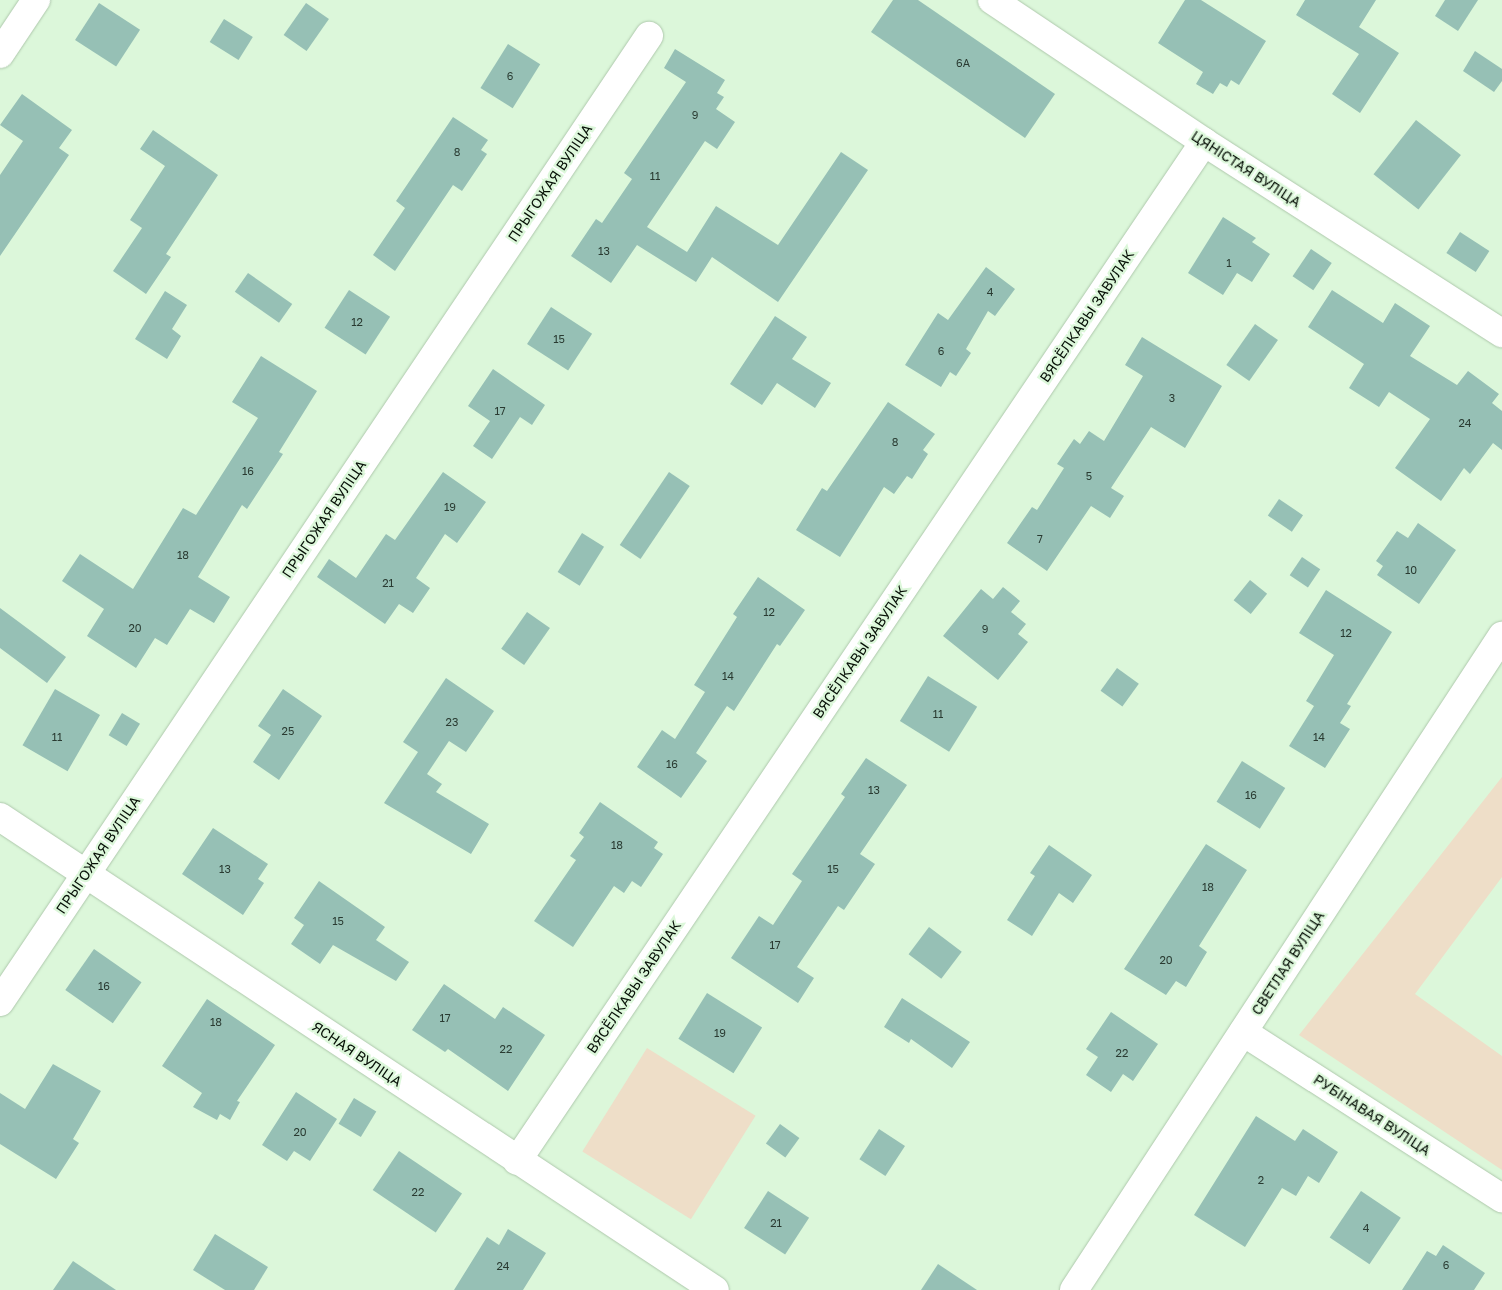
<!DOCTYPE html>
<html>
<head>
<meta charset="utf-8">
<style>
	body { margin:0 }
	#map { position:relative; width:1502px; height:1290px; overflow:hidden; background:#dcf7da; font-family:"Golos Text",sans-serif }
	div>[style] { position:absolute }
	.green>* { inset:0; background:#eedec8; transform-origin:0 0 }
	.building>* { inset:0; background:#96c0b5; transform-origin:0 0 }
	.roads { filter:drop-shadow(0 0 1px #aec8ac) drop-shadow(0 0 1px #aec8ac) }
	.minor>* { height:28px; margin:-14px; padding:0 14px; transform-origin:14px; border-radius:14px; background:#fff }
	span { translate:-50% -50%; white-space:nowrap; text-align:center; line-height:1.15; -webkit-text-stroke:4.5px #dcf7da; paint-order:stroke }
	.number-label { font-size:11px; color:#2a3b32 }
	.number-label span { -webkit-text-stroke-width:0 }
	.street-label { font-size:14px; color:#060f06 }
</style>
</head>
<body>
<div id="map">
	<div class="green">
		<div style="clip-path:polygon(1502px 777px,1502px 877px,1415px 994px,1502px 1056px,1502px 1170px,1299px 1035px)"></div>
		<div style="left:647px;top:1048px;width:128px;height:122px;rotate:32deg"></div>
	</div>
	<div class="building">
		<div style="clip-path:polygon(893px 0,918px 0,1055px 94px,1025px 138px,871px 32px)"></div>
		<div style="clip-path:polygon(1185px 0,1201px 0,1266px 41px,1239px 85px,1231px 80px,1227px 87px,1220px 83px,1213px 94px,1196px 84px,1203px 72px,1158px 43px)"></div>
		<div style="clip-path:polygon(1305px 0,1376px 0,1359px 27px,1399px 53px,1360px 113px,1332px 94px,1359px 54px,1296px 15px)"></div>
		<div style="clip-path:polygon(1445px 0,1478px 0,1458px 31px,1435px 16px)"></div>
		<div style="left:99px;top:3px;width:49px;height:44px;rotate:33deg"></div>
		<div style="left:306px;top:3px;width:28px;height:39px;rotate:35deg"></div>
		<div style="left:224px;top:19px;width:34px;height:27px;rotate:32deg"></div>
		<div style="left:508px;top:44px;width:38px;height:52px;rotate:32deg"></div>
		<div style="clip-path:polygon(675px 49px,725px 80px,717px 93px,724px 97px,716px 109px,735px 122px,717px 149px,705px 141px,647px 227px,687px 252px,716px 206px,778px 245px,841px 152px,868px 170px,778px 302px,712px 257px,696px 282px,637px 245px,611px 283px,571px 256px,596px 219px,602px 223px,632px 179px,624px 173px,686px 82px,664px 68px)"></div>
		<div style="clip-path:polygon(1475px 51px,1502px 69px,1502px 81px,1494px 92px,1463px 71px)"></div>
		<div style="clip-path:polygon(22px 94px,72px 130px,59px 148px,69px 155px,0 256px,0 175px,23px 141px,0 125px)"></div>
		<div style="clip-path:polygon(453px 117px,488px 140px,481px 150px,487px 154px,462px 191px,453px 185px,395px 271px,373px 255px,405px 208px,396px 201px)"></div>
		<div style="left:1416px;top:120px;width:57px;height:69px;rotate:38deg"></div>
		<div style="clip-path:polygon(153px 130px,218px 175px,166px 254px,171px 257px,146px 294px,113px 271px,142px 228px,130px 220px,165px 166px,140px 149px)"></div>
		<div style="clip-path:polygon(1223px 217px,1256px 238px,1252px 242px,1270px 254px,1252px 282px,1237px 273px,1223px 295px,1188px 273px)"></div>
		<div style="left:1460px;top:232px;width:35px;height:25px;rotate:33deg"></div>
		<div style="left:1311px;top:249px;width:25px;height:33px;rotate:34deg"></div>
		<div style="clip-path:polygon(986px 267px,1015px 289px,995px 316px,988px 311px,966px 349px,971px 353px,956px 376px,950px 372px,941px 387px,905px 365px,938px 313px,948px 320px)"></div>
		<div style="left:248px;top:273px;width:54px;height:23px;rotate:35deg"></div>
		<div style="left:349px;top:290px;width:49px;height:45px;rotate:33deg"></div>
		<div style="clip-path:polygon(1332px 290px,1383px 323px,1395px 303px,1430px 326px,1410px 356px,1457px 385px,1468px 371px,1499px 394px,1492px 403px,1502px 411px,1502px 450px,1493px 443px,1470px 474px,1464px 468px,1441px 501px,1395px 468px,1430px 419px,1389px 392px,1379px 407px,1349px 388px,1364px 364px,1308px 327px)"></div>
		<div style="clip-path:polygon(165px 291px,187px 305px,172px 329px,181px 336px,167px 359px,135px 339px)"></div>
		<div style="left:551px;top:307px;width:49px;height:44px;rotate:33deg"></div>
		<div style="clip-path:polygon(775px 316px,807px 337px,792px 359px,831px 383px,815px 408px,777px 383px,762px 405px,730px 384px)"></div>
		<div style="left:1255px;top:324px;width:28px;height:50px;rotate:35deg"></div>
		<div style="clip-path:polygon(1142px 337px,1222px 386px,1185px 448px,1151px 427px,1111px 488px,1124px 496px,1110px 518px,1091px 506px,1047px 571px,1007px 543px,1032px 507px,1037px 510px,1064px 468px,1057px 464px,1074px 439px,1080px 444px,1089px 431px,1104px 441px,1143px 376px,1125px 365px)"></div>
		<div style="clip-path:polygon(261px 356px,317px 391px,279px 452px,283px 454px,247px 509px,242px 505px,198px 577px,230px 597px,214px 623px,190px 609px,167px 645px,155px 638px,136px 668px,87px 636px,104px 609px,62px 581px,80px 554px,133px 589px,183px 508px,196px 515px,258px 418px,232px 402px)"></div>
		<div style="clip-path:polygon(493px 369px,545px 405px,532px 425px,520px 417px,492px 459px,473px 446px,490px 421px,468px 406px)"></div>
		<div style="clip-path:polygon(888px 402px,935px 434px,923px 450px,928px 454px,912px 479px,907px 476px,894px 494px,884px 487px,840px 557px,796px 530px,822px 488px,827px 491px)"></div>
		<div style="clip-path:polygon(443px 472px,486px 502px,457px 543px,445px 534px,416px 578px,430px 588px,413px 613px,399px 604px,385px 624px,317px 577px,329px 559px,356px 578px,386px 534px,395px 540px)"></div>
		<div style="left:669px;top:472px;width:25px;height:88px;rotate:34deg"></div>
		<div style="left:1279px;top:499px;width:29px;height:20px;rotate:34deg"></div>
		<div style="clip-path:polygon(1418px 523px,1456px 550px,1419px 604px,1377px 575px,1383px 566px,1376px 561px,1397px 531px,1408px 538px)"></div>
		<div style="left:582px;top:533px;width:26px;height:46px;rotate:32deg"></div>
		<div style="left:1302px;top:557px;width:22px;height:22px;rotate:34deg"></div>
		<div style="clip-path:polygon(758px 577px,805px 610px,780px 646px,777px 644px,734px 711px,727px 706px,696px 753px,707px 761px,681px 798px,637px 767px,662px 730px,675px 739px,705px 692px,694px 685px,737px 617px,733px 614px)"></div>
		<div style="left:1250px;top:580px;width:22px;height:26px;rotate:39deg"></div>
		<div style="clip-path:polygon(1003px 587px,1020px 601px,1011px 612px,1026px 624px,1018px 634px,1028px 642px,998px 680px,943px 636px,981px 589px,993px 599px)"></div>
		<div style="clip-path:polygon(1326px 590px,1392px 632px,1347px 704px,1351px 706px,1340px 723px,1350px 729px,1325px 768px,1289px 746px,1314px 706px,1306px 701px,1334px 655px,1299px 633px)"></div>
		<div style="clip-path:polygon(0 608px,66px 657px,47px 683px,0 648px)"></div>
		<div style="left:527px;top:612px;width:28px;height:45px;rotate:35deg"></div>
		<div style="left:1117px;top:668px;width:27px;height:28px;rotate:36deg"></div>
		<div style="left:928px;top:676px;width:58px;height:53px;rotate:32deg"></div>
		<div style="clip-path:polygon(446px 678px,494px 711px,466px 752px,449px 741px,427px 774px,442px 784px,436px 792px,489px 824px,471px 854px,384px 803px,418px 752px,403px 742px)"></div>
		<div style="left:55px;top:689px;width:52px;height:65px;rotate:30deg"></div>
		<div style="clip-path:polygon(283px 689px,322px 716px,279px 780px,253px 762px,271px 735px,258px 726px)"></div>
		<div style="left:122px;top:713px;width:21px;height:26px;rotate:31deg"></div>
		<div style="clip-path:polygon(866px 758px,907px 785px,860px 854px,875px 864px,844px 910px,838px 906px,797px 967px,814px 978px,798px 1003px,731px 958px,759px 916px,773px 925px,802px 881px,792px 874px,845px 797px,841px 794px)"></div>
		<div style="left:1242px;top:761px;width:51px;height:48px;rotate:32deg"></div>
		<div style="clip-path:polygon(600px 802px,658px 842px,654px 848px,663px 854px,641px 887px,632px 881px,624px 893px,614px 886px,573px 947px,534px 921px,576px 860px,570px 856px,584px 837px,579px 833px)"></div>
		<div style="clip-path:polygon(213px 828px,268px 864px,258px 879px,264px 883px,243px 915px,182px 874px)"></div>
		<div style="clip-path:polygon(1206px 844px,1247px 870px,1199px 946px,1207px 952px,1186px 987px,1176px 981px,1166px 995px,1124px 969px)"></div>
		<div style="clip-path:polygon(1049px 845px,1092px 875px,1073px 903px,1059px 893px,1032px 936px,1007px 920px,1035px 876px,1030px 873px)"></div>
		<div style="clip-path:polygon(319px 881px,385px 927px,376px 940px,409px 962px,396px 981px,333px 945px,320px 964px,291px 944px,304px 925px,294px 918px)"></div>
		<div style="left:929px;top:927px;width:41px;height:34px;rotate:37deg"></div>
		<div style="left:94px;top:949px;width:58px;height:50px;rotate:35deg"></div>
		<div style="clip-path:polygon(444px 984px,495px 1019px,503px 1007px,545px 1035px,508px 1091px,448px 1049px,445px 1052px,412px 1030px)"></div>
		<div style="left:707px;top:993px;width:65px;height:54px;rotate:32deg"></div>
		<div style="clip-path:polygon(902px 998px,970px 1042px,952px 1068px,911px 1039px,909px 1043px,884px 1027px)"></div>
		<div style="clip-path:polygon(207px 999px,275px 1045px,237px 1101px,240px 1102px,230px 1120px,220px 1114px,217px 1120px,193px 1107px,202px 1093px,162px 1066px)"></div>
		<div style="clip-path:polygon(1111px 1012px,1158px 1044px,1133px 1081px,1123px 1074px,1111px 1092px,1086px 1075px,1098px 1057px,1086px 1049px)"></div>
		<div style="clip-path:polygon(53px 1064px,101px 1091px,73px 1139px,79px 1143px,56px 1179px,0 1144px,0 1093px,25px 1109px)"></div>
		<div style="clip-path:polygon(296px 1092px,337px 1119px,310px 1161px,294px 1151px,287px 1161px,262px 1145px)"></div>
		<div style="left:354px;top:1098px;width:26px;height:30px;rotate:31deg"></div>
		<div style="clip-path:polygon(1256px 1116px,1295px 1141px,1303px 1129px,1338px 1152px,1319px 1183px,1308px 1176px,1296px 1196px,1282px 1188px,1245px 1247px,1194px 1215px)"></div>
		<div style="left:780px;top:1124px;width:24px;height:24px;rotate:36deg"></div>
		<div style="left:879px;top:1129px;width:31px;height:36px;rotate:33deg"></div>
		<div style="left:399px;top:1151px;width:76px;height:47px;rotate:34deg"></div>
		<div style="left:768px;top:1191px;width:49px;height:44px;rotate:33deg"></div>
		<div style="left:1361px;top:1191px;width:48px;height:56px;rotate:34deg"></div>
		<div style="clip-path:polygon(508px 1229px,546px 1253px,523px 1290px,454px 1290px,487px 1237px,499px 1245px)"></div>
		<div style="clip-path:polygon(215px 1234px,268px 1267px,254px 1290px,225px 1290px,193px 1270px)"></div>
		<div style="clip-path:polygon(1443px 1245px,1485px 1273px,1474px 1290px,1402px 1290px,1427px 1251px,1436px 1256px)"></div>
		<div style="clip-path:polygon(73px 1261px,116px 1290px,53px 1290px)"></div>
		<div style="clip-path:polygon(938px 1264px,977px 1290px,921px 1290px)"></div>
	</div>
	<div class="roads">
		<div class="minor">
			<div style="left:992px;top:0;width:255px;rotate:33.8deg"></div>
			<div style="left:1204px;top:142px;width:354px;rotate:32.7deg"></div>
			<div style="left:0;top:54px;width:65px;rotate:-56.3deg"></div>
			<div style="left:0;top:817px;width:857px;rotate:33.49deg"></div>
			<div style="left:0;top:1002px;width:1164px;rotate:-56.11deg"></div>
			<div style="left:1243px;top:1032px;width:308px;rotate:32.7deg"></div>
			<div style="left:517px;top:1161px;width:1229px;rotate:-56.01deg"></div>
			<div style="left:1074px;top:1290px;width:782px;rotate:-56.8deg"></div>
		</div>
	</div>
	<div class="number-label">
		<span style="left:963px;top:63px">6А</span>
		<span style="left:510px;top:76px">6</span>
		<span style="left:695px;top:115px">9</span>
		<span style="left:457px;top:152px">8</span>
		<span style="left:655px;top:176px">11</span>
		<span style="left:604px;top:251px">13</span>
		<span style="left:1229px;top:263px">1</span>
		<span style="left:990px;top:292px">4</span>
		<span style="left:357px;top:322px">12</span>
		<span style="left:559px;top:339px">15</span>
		<span style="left:941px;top:351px">6</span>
		<span style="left:1172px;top:398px">3</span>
		<span style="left:500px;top:411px">17</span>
		<span style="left:1465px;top:423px">24</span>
		<span style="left:895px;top:442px">8</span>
		<span style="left:248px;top:471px">16</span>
		<span style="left:1089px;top:476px">5</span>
		<span style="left:450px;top:507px">19</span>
		<span style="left:1040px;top:539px">7</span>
		<span style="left:183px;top:555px">18</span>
		<span style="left:1411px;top:570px">10</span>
		<span style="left:388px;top:583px">21</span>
		<span style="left:769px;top:612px">12</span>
		<span style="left:135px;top:628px">20</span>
		<span style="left:985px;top:629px">9</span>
		<span style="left:1346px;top:633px">12</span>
		<span style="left:728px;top:676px">14</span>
		<span style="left:938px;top:714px">11</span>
		<span style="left:452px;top:722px">23</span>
		<span style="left:288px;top:731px">25</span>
		<span style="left:57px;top:737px">11</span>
		<span style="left:1319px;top:737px">14</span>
		<span style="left:672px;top:764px">16</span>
		<span style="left:874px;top:790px">13</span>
		<span style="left:1251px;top:795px">16</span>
		<span style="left:617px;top:845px">18</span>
		<span style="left:225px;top:869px">13</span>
		<span style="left:833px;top:869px">15</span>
		<span style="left:1208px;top:887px">18</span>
		<span style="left:338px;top:921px">15</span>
		<span style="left:775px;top:945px">17</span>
		<span style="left:1166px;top:960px">20</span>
		<span style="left:104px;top:986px">16</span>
		<span style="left:445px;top:1018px">17</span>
		<span style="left:216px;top:1022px">18</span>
		<span style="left:720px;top:1033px">19</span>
		<span style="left:506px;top:1049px">22</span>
		<span style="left:1122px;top:1053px">22</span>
		<span style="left:300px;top:1132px">20</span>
		<span style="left:1261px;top:1180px">2</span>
		<span style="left:418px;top:1192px">22</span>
		<span style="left:776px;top:1223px">21</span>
		<span style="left:1366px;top:1228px">4</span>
		<span style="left:1446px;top:1265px">6</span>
		<span style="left:503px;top:1266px">24</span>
	</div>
	<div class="street-label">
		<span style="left:1246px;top:169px;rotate:33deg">ЦЯНІСТАЯ ВУЛІЦА</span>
		<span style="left:550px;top:183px;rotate:-56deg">ПРЫГОЖАЯ ВУЛІЦА</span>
		<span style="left:1087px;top:316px;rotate:-56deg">ВЯСЁЛКАВЫ ЗАВУЛАК</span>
		<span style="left:324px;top:519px;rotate:-56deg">ПРЫГОЖАЯ ВУЛІЦА</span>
		<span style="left:860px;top:652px;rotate:-56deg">ВЯСЁЛКАВЫ ЗАВУЛАК</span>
		<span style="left:98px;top:855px;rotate:-56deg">ПРЫГОЖАЯ ВУЛІЦА</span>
		<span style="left:1288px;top:963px;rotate:-57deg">СВЕТЛАЯ ВУЛІЦА</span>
		<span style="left:634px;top:987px;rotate:-56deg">ВЯСЁЛКАВЫ ЗАВУЛАК</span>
		<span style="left:357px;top:1054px;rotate:34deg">ЯСНАЯ ВУЛІЦА</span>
		<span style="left:1372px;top:1115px;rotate:33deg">РУБІНАВАЯ ВУЛІЦА</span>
	</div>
</div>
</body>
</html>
